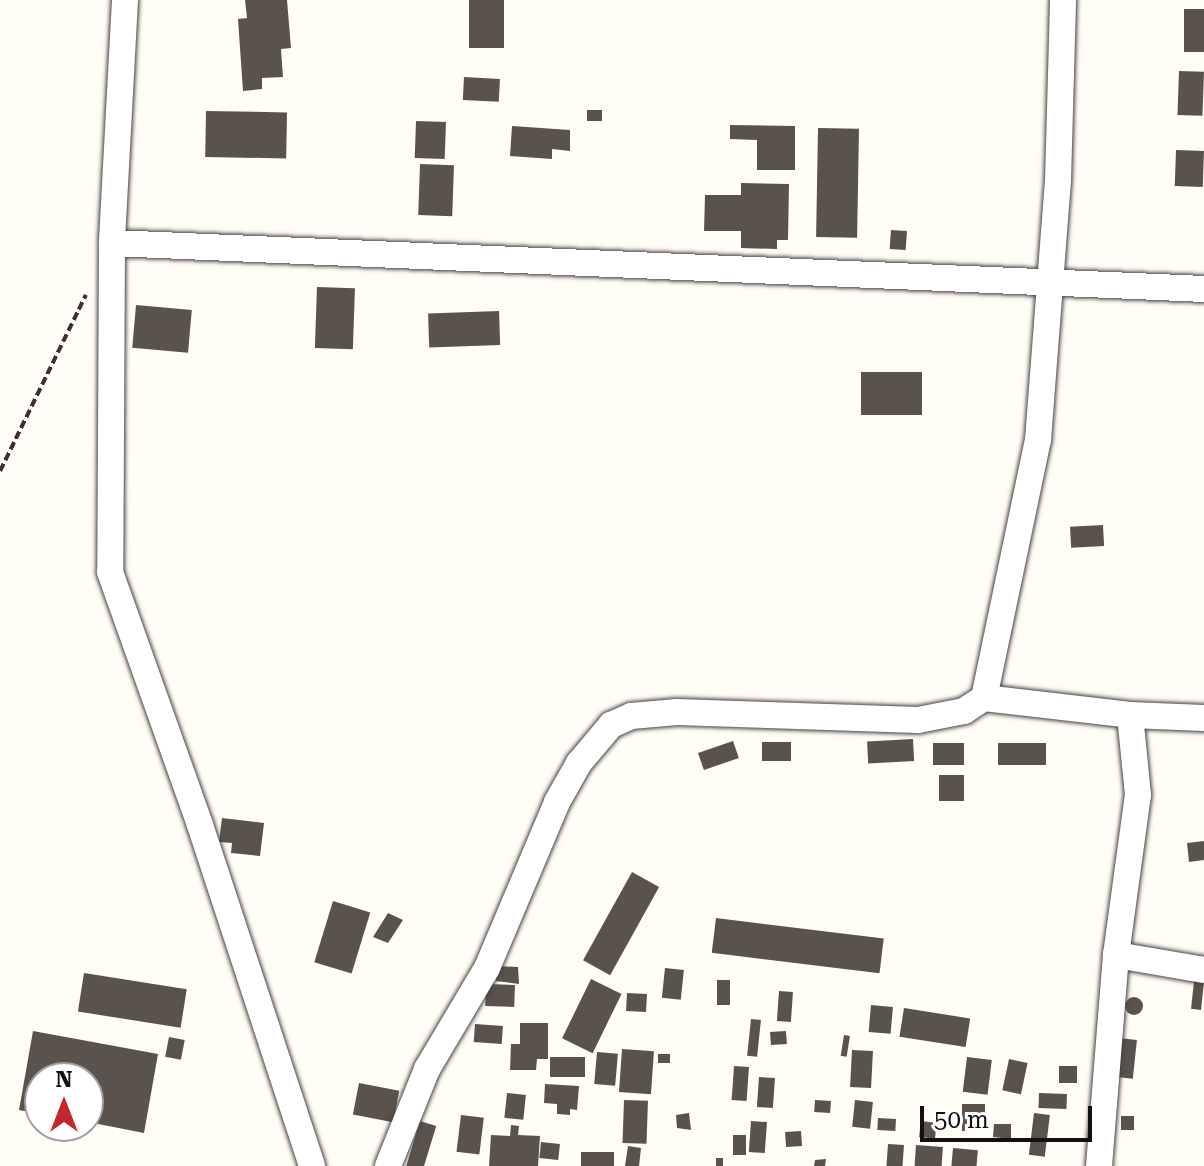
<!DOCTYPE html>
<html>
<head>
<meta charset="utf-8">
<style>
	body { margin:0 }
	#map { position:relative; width:1204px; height:1166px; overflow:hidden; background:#fffdf5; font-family:"Roboto Serif",serif }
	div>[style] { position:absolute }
	.building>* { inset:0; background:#5a524d; transform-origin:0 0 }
	.round { border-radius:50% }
	.path>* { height:4px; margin-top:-2px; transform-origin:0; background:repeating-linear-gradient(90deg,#333 0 8px,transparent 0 12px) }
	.roads { filter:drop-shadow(0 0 2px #444) drop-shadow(0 0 2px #444) }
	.minor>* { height:26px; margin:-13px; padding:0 13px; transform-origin:13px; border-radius:13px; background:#fff }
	span { translate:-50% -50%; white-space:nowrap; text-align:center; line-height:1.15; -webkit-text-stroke:8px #fff; paint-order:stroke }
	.north { position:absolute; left:24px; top:1062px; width:80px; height:80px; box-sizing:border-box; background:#fff; border:2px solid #a0a0a0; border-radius:50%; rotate:0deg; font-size:22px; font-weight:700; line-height:32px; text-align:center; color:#111 }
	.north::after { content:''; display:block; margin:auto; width:28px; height:36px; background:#c4262e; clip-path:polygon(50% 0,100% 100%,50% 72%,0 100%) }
	.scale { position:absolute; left:920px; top:1106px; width:172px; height:36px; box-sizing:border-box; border:4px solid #111; border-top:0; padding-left:10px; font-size:24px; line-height:28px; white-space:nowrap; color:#111; -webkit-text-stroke:6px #fff; paint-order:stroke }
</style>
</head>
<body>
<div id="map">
	<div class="building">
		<div style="clip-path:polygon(245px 0,287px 0,291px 48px,281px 49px,283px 77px,262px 78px,262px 89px,243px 91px,238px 19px,247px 18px)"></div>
		<div style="left:469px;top:0;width:35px;height:48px"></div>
		<div style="left:1184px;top:9px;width:20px;height:43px"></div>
		<div style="left:1179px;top:71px;width:25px;height:44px;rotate:2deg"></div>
		<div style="left:464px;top:77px;width:36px;height:23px;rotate:3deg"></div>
		<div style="left:587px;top:110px;width:15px;height:11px"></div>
		<div style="left:206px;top:111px;width:81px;height:46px;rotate:1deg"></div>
		<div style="left:416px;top:121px;width:30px;height:37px;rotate:2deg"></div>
		<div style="clip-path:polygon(730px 125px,795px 126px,795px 170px,757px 170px,757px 140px,730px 139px)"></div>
		<div style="clip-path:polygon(512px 126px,570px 130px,570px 151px,552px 149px,552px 159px,510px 156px)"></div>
		<div style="left:818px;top:128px;width:41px;height:109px;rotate:1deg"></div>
		<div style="left:1176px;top:150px;width:28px;height:36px;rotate:2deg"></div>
		<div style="left:420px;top:164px;width:34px;height:51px;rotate:2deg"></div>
		<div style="clip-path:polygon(741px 183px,789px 184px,788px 240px,777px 240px,777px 249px,741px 248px,741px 231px,704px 231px,705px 195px,741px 195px)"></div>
		<div style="left:891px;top:230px;width:16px;height:19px;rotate:4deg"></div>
		<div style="left:317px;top:287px;width:38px;height:61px;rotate:2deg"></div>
		<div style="left:136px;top:305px;width:56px;height:43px;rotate:5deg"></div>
		<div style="left:499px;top:311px;width:34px;height:71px;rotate:88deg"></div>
		<div style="left:861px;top:372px;width:61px;height:43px"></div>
		<div style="left:1103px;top:525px;width:21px;height:33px;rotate:87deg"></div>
		<div style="left:913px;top:739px;width:22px;height:46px;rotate:87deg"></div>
		<div style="left:733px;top:741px;width:18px;height:37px;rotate:71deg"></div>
		<div style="left:791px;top:742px;width:19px;height:29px;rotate:90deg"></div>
		<div style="left:933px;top:743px;width:31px;height:22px"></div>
		<div style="left:998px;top:743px;width:48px;height:22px"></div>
		<div style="left:939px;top:775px;width:25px;height:26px"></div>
		<div style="clip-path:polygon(222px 818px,264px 823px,260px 856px,231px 853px,232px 843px,219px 842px)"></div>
		<div style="clip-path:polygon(1204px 841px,1204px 860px,1189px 862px,1187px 843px)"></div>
		<div style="left:632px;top:872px;width:31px;height:101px;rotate:29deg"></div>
		<div style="left:333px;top:901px;width:39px;height:64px;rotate:17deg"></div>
		<div style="clip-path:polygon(388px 913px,403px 920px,388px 943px,373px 937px)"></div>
		<div style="left:716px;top:918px;width:169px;height:35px;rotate:7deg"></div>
		<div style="clip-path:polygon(496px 966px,518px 967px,519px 984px,496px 981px)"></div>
		<div style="left:665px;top:968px;width:19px;height:30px;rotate:6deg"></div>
		<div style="left:84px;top:973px;width:104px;height:39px;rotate:9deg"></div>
		<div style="left:591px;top:979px;width:34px;height:66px;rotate:26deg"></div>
		<div style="left:717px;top:980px;width:13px;height:25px"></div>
		<div style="left:1194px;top:981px;width:10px;height:28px;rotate:6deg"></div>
		<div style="left:486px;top:984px;width:29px;height:22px;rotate:2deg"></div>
		<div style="left:779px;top:991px;width:14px;height:30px;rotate:4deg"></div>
		<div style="left:627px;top:993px;width:20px;height:18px;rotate:3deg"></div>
		<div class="round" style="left:1125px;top:997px;width:18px;height:18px"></div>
		<div style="left:871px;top:1005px;width:22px;height:27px;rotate:5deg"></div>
		<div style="left:904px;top:1008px;width:67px;height:29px;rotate:9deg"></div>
		<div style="left:751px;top:1019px;width:10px;height:37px;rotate:6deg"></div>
		<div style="clip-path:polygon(520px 1023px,548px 1023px,548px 1059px,537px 1059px,536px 1070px,510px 1070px,511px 1044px,520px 1044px)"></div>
		<div style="left:475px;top:1024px;width:28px;height:18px;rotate:4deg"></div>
		<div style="clip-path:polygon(33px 1031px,158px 1054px,144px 1133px,88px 1122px,88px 1078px,40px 1078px,40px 1114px,19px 1110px)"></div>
		<div style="left:786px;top:1031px;width:13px;height:16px;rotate:86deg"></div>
		<div style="left:844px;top:1035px;width:6px;height:21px;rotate:9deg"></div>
		<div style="left:169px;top:1037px;width:16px;height:20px;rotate:11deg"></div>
		<div style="left:1119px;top:1038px;width:18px;height:39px;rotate:6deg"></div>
		<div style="left:622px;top:1049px;width:32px;height:43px;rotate:4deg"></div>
		<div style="left:852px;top:1050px;width:21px;height:37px;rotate:3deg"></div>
		<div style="left:597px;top:1052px;width:21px;height:32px;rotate:5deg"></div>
		<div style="left:670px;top:1054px;width:9px;height:12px;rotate:90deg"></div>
		<div style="left:550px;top:1057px;width:35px;height:20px"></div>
		<div style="left:967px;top:1057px;width:25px;height:35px;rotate:7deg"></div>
		<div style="left:1009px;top:1059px;width:19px;height:32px;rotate:12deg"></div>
		<div style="left:734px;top:1066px;width:15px;height:34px;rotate:4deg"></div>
		<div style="left:1059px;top:1066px;width:18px;height:17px"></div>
		<div style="left:759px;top:1077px;width:16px;height:30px;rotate:4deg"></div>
		<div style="left:359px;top:1083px;width:41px;height:32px;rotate:11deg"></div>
		<div style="clip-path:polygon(545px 1084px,579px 1086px,577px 1110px,570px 1109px,570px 1115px,557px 1114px,557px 1104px,544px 1103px)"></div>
		<div style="left:507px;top:1093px;width:19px;height:25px;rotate:6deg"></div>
		<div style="left:1039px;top:1093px;width:28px;height:15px;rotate:2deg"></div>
		<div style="left:624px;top:1100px;width:24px;height:43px;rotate:2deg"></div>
		<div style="left:815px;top:1100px;width:16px;height:12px;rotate:4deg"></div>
		<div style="left:855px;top:1100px;width:18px;height:27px;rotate:6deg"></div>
		<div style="left:962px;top:1104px;width:23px;height:27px"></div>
		<div style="clip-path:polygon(689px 1113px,691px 1130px,677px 1128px,676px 1115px)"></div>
		<div style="left:1034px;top:1113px;width:16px;height:42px;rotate:7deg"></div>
		<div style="left:461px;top:1115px;width:23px;height:37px;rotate:7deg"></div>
		<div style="left:1121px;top:1116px;width:13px;height:14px"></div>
		<div style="left:878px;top:1118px;width:18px;height:12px;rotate:3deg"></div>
		<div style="left:420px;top:1121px;width:17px;height:47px;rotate:17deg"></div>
		<div style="left:751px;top:1121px;width:16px;height:31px;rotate:4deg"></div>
		<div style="left:921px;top:1121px;width:16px;height:16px;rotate:7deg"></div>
		<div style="clip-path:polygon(994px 1124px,1011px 1124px,1011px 1139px,993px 1137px)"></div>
		<div style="clip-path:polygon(511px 1125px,519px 1126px,518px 1135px,540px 1136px,538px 1166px,489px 1166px,491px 1135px,510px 1136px)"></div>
		<div style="left:801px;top:1131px;width:15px;height:16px;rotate:86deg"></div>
		<div style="left:733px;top:1135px;width:13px;height:20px"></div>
		<div style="left:541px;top:1142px;width:19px;height:16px;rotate:6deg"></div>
		<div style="left:888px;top:1144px;width:16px;height:22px;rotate:4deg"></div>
		<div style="left:916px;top:1145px;width:27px;height:21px;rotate:4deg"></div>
		<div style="clip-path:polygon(628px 1146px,641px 1148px,639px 1166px,625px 1166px)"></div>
		<div style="left:953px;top:1148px;width:25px;height:18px;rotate:5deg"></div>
		<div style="left:581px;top:1152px;width:33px;height:14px"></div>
		<div style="left:716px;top:1158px;width:7px;height:8px"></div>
		<div style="clip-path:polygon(826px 1159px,825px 1166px,814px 1166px,815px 1160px)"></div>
	</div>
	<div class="path">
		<div style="left:0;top:471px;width:196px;rotate:-64deg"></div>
	</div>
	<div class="roads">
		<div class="minor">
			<div style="left:125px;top:0;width:243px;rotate:93.1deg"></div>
			<div style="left:112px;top:243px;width:329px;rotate:90.3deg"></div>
			<div style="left:110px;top:572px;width:269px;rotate:70.4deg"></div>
			<div style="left:200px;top:825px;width:359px;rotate:71.8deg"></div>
			<div style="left:112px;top:243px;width:1093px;rotate:2.41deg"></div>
			<div style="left:984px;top:698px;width:147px;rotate:6.6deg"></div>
			<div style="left:1130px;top:715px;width:74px;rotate:2.3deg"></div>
			<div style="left:1116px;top:955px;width:89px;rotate:9.7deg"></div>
			<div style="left:388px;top:1166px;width:105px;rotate:-68.1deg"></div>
			<div style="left:427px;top:1069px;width:117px;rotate:-59.3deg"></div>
			<div style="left:487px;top:968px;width:180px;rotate:-67.1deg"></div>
			<div style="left:557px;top:802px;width:45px;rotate:-60.6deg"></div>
			<div style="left:579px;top:763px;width:50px;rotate:-49.9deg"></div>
			<div style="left:611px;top:725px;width:22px;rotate:-24deg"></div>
			<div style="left:631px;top:716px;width:46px;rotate:-5deg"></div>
			<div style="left:677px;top:712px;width:241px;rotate:1.9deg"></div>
			<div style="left:918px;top:720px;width:47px;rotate:-11.1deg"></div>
			<div style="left:964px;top:711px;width:24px;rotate:-33deg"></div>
			<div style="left:984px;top:698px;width:264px;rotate:-78.2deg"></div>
			<div style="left:1038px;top:440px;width:260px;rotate:-85.6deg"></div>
			<div style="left:1058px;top:181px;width:181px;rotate:-88.4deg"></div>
			<div style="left:1099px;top:1166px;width:212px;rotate:-85.4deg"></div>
			<div style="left:1116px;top:955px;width:162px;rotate:-82.2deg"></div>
			<div style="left:1138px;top:795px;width:80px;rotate:-95.7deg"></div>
		</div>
	</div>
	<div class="north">N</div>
	<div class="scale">50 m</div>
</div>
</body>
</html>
